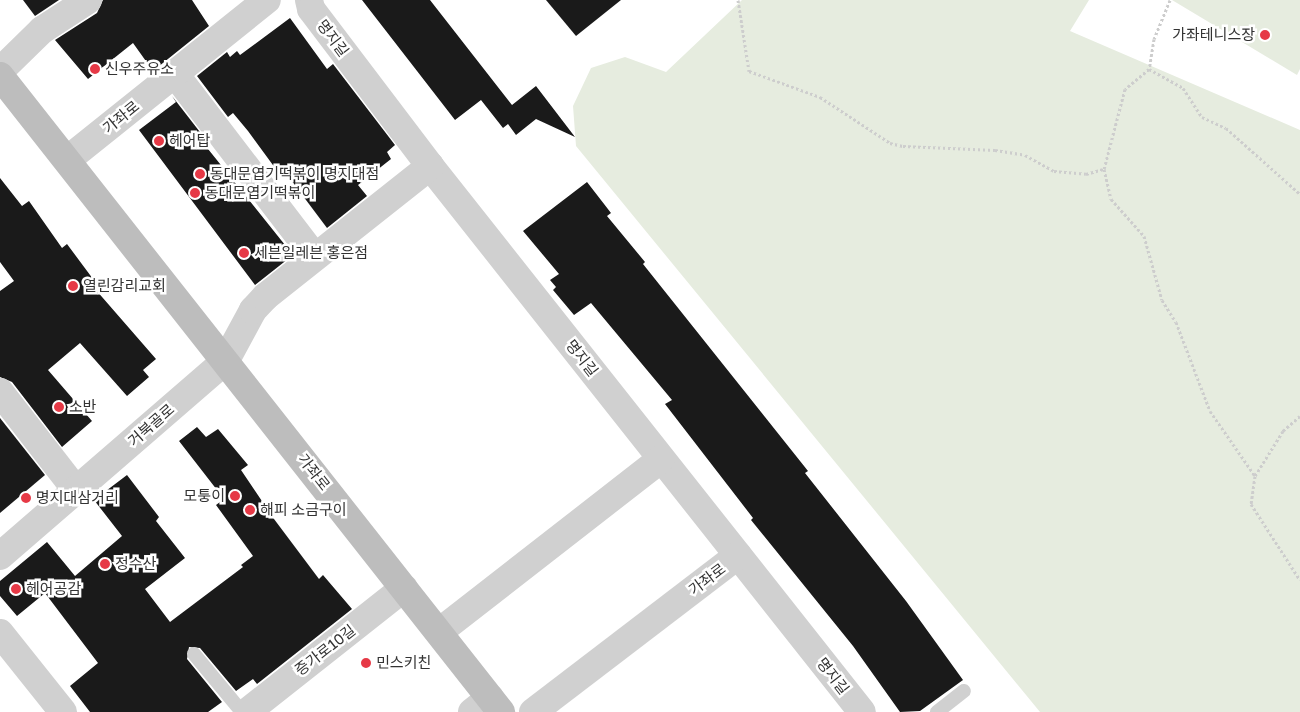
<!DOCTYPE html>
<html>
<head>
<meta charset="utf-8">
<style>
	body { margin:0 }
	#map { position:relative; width:1300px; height:712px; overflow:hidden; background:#fff; font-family:"Golos Text","Noto Sans KR",sans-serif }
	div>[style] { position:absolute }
	.green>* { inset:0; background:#e6ecdf }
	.building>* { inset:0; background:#1a1a1a }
	.path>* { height:3px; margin-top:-1.5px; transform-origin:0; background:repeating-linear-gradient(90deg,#cdcdcd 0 2.5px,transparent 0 5px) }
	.service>* { height:14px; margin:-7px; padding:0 7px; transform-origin:7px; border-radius:7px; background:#d0d0d0 }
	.minor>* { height:28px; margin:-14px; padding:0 14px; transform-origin:14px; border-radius:14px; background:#d0d0d0 }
	.tertiary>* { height:28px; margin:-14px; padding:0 14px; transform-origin:14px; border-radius:14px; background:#d0d0d0 }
	.secondary>* { height:28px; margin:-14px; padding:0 14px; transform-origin:14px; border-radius:14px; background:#bdbdbd }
	.dots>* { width:14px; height:14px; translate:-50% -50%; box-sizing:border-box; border:2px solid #fff; border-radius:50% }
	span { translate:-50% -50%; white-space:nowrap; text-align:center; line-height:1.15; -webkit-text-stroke:5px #fff; paint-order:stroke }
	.poi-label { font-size:15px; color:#333 }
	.right { translate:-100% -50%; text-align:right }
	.left { translate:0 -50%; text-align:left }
	.street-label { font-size:15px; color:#333 }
</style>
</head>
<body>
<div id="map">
	<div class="green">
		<div style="clip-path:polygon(742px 0,1089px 0,1070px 31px,1300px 130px,1300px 712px,1040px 712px,576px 146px,573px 106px,591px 68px,625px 57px,666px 72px)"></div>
		<div style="clip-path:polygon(1172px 0,1300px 0,1300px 69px,1297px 75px)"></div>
	</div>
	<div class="building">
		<div style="clip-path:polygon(23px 0,59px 0,35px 16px)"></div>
		<div style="clip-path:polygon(103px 0,192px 0,209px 26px,153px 71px,133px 43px,88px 79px,55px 40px,97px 13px)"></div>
		<div style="clip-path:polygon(362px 0,430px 0,512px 105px,536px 86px,575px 137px,536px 119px,516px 135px,508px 124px,503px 128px,481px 100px,455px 120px)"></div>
		<div style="clip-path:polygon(546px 0,621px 0,576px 36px)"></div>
		<div style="clip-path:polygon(290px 18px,327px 69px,333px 64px,395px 145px,387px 152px,391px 159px,358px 185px,367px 196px,327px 228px,282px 168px,278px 172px,248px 131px,233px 113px,228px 117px,197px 76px,227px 52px,230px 57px,237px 51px,240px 55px)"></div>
		<div style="clip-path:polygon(172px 96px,203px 136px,200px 139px,293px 255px,255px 285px,139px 130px,176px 102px)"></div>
		<div style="clip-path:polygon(0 178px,22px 206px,29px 201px,62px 248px,67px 244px,93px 279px,89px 282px,156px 359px,143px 370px,149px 377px,127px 396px,80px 343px,48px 370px,92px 421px,62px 447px,12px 382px,0 377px,0 291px,14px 281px,0 262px)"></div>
		<div style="clip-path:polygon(587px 182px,611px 213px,607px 216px,645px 262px,643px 264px,808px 471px,805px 473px,906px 601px,963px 680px,920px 711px,900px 712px,853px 646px,751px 520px,753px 518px,665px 404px,672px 400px,591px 303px,574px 315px,553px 290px,556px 287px,550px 280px,559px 274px,523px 231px)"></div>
		<div style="clip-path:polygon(0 418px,45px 475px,0 513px)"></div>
		<div style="clip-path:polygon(197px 427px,206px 437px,218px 429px,248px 465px,241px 470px,274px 519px,319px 579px,323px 575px,352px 609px,257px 684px,253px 679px,236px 691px,200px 648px,189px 647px,187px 659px,222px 702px,208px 712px,90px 712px,70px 686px,98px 663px,45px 593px,17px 616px,0 596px,0 581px,47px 542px,75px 576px,122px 536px,94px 500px,127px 475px,159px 517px,156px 521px,185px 558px,145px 589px,170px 622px,243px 567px,241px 565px,253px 556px,216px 505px,224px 499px,179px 441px)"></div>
	</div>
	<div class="path">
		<div style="left:738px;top:0;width:72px;rotate:81.2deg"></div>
		<div style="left:749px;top:71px;width:76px;rotate:20.1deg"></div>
		<div style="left:820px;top:97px;width:84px;rotate:33.3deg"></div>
		<div style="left:890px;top:143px;width:13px;rotate:13deg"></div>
		<div style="left:903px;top:146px;width:92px;rotate:2.5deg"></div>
		<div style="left:995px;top:150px;width:30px;rotate:9deg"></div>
		<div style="left:1025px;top:155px;width:33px;rotate:29deg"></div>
		<div style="left:1054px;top:171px;width:32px;rotate:5deg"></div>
		<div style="left:1086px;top:174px;width:19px;rotate:-16deg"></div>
		<div style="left:1170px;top:0;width:42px;rotate:112.3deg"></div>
		<div style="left:1154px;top:39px;width:30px;rotate:99deg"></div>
		<div style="left:1149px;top:69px;width:31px;rotate:140deg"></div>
		<div style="left:1125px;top:89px;width:83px;rotate:104.7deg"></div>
		<div style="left:1104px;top:169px;width:31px;rotate:77deg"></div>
		<div style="left:1111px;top:199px;width:50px;rotate:48.3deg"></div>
		<div style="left:1144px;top:236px;width:66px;rotate:74.3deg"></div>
		<div style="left:1162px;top:300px;width:26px;rotate:58deg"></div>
		<div style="left:1176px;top:322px;width:95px;rotate:69.1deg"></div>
		<div style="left:1210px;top:411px;width:79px;rotate:55.3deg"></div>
		<div style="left:1149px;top:69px;width:39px;rotate:29deg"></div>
		<div style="left:1183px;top:88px;width:35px;rotate:57deg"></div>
		<div style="left:1202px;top:117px;width:26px;rotate:25deg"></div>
		<div style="left:1226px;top:128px;width:99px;rotate:41.7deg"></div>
		<div style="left:1300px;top:416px;width:23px;rotate:139deg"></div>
		<div style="left:1283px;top:431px;width:53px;rotate:121.9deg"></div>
		<div style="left:1255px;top:476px;width:28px;rotate:98deg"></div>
		<div style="left:1251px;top:504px;width:90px;rotate:57.2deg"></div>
	</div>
	<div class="service">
		<div style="left:194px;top:654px;width:75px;rotate:50.4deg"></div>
		<div style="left:937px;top:712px;width:34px;rotate:-38deg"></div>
	</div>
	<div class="minor">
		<div style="left:309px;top:0;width:9px;rotate:77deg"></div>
		<div style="left:311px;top:9px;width:197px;rotate:52.8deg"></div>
		<div style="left:430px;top:166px;width:696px;rotate:51.65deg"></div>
		<div style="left:0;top:71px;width:59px;rotate:-44.3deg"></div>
		<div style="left:42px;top:30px;width:55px;rotate:-33.1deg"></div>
		<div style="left:175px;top:74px;width:230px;rotate:52.6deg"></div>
		<div style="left:67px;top:160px;width:256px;rotate:-38.7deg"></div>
		<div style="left:226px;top:360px;width:57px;rotate:-61.6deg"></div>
		<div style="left:253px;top:310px;width:18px;rotate:-47deg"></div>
		<div style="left:265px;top:297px;width:211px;rotate:-38.4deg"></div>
		<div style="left:0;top:392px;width:124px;rotate:52.2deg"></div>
		<div style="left:439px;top:632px;width:281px;rotate:-37.9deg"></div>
		<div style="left:0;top:633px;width:101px;rotate:51.4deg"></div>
		<div style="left:247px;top:712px;width:200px;rotate:-38.3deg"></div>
		<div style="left:472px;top:712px;width:23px;rotate:-38deg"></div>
		<div style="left:533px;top:712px;width:258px;rotate:-37.4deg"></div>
	</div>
	<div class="tertiary">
		<div style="left:0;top:556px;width:299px;rotate:-40.9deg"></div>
	</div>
	<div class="secondary">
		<div style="left:0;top:76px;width:810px;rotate:51.77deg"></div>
	</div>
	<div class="dots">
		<div style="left:1265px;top:35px;background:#e63946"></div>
		<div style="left:95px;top:69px;background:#e63946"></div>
		<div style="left:159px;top:141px;background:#e63946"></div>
		<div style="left:200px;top:174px;background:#e63946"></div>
		<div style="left:195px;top:193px;background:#e63946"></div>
		<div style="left:244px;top:253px;background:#e63946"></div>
		<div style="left:73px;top:286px;background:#e63946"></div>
		<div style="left:59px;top:407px;background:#e63946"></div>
		<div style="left:235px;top:496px;background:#e63946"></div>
		<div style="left:26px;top:498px;background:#e63946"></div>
		<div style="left:250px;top:510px;background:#e63946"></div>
		<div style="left:105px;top:564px;background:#e63946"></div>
		<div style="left:16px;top:589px;background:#e63946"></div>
		<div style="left:366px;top:663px;background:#e63946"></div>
	</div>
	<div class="poi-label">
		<span class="right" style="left:1255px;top:35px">가좌테니스장</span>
		<span class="left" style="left:105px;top:69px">신우주유소</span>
		<span class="left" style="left:169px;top:141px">헤어탑</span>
		<span class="left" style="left:210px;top:174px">동대문엽기떡볶이 명지대점</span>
		<span class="left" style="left:205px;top:193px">동대문엽기떡볶이</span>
		<span class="left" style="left:254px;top:253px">세븐일레븐 홍은점</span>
		<span class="left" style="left:83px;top:286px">열린감리교회</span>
		<span class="left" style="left:69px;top:407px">소반</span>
		<span class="right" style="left:225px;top:496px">모퉁이</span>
		<span class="left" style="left:36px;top:498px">명지대삼거리</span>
		<span class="left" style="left:260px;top:510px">해피 소금구이</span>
		<span class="left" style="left:115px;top:564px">정수산</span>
		<span class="left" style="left:26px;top:589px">헤어공감</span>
		<span class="left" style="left:376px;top:663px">민스키친</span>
	</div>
	<div class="street-label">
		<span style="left:333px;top:38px;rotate:53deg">명지길</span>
		<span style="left:121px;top:117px;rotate:-39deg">가좌로</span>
		<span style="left:582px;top:358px;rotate:52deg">명지길</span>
		<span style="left:151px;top:425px;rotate:-41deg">거북골로</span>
		<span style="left:314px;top:472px;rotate:52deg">가좌로</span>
		<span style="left:707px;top:579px;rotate:-37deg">가좌로</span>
		<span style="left:325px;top:650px;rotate:-38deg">증가로10길</span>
		<span style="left:833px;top:676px;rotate:52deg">명지길</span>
	</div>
</div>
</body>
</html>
